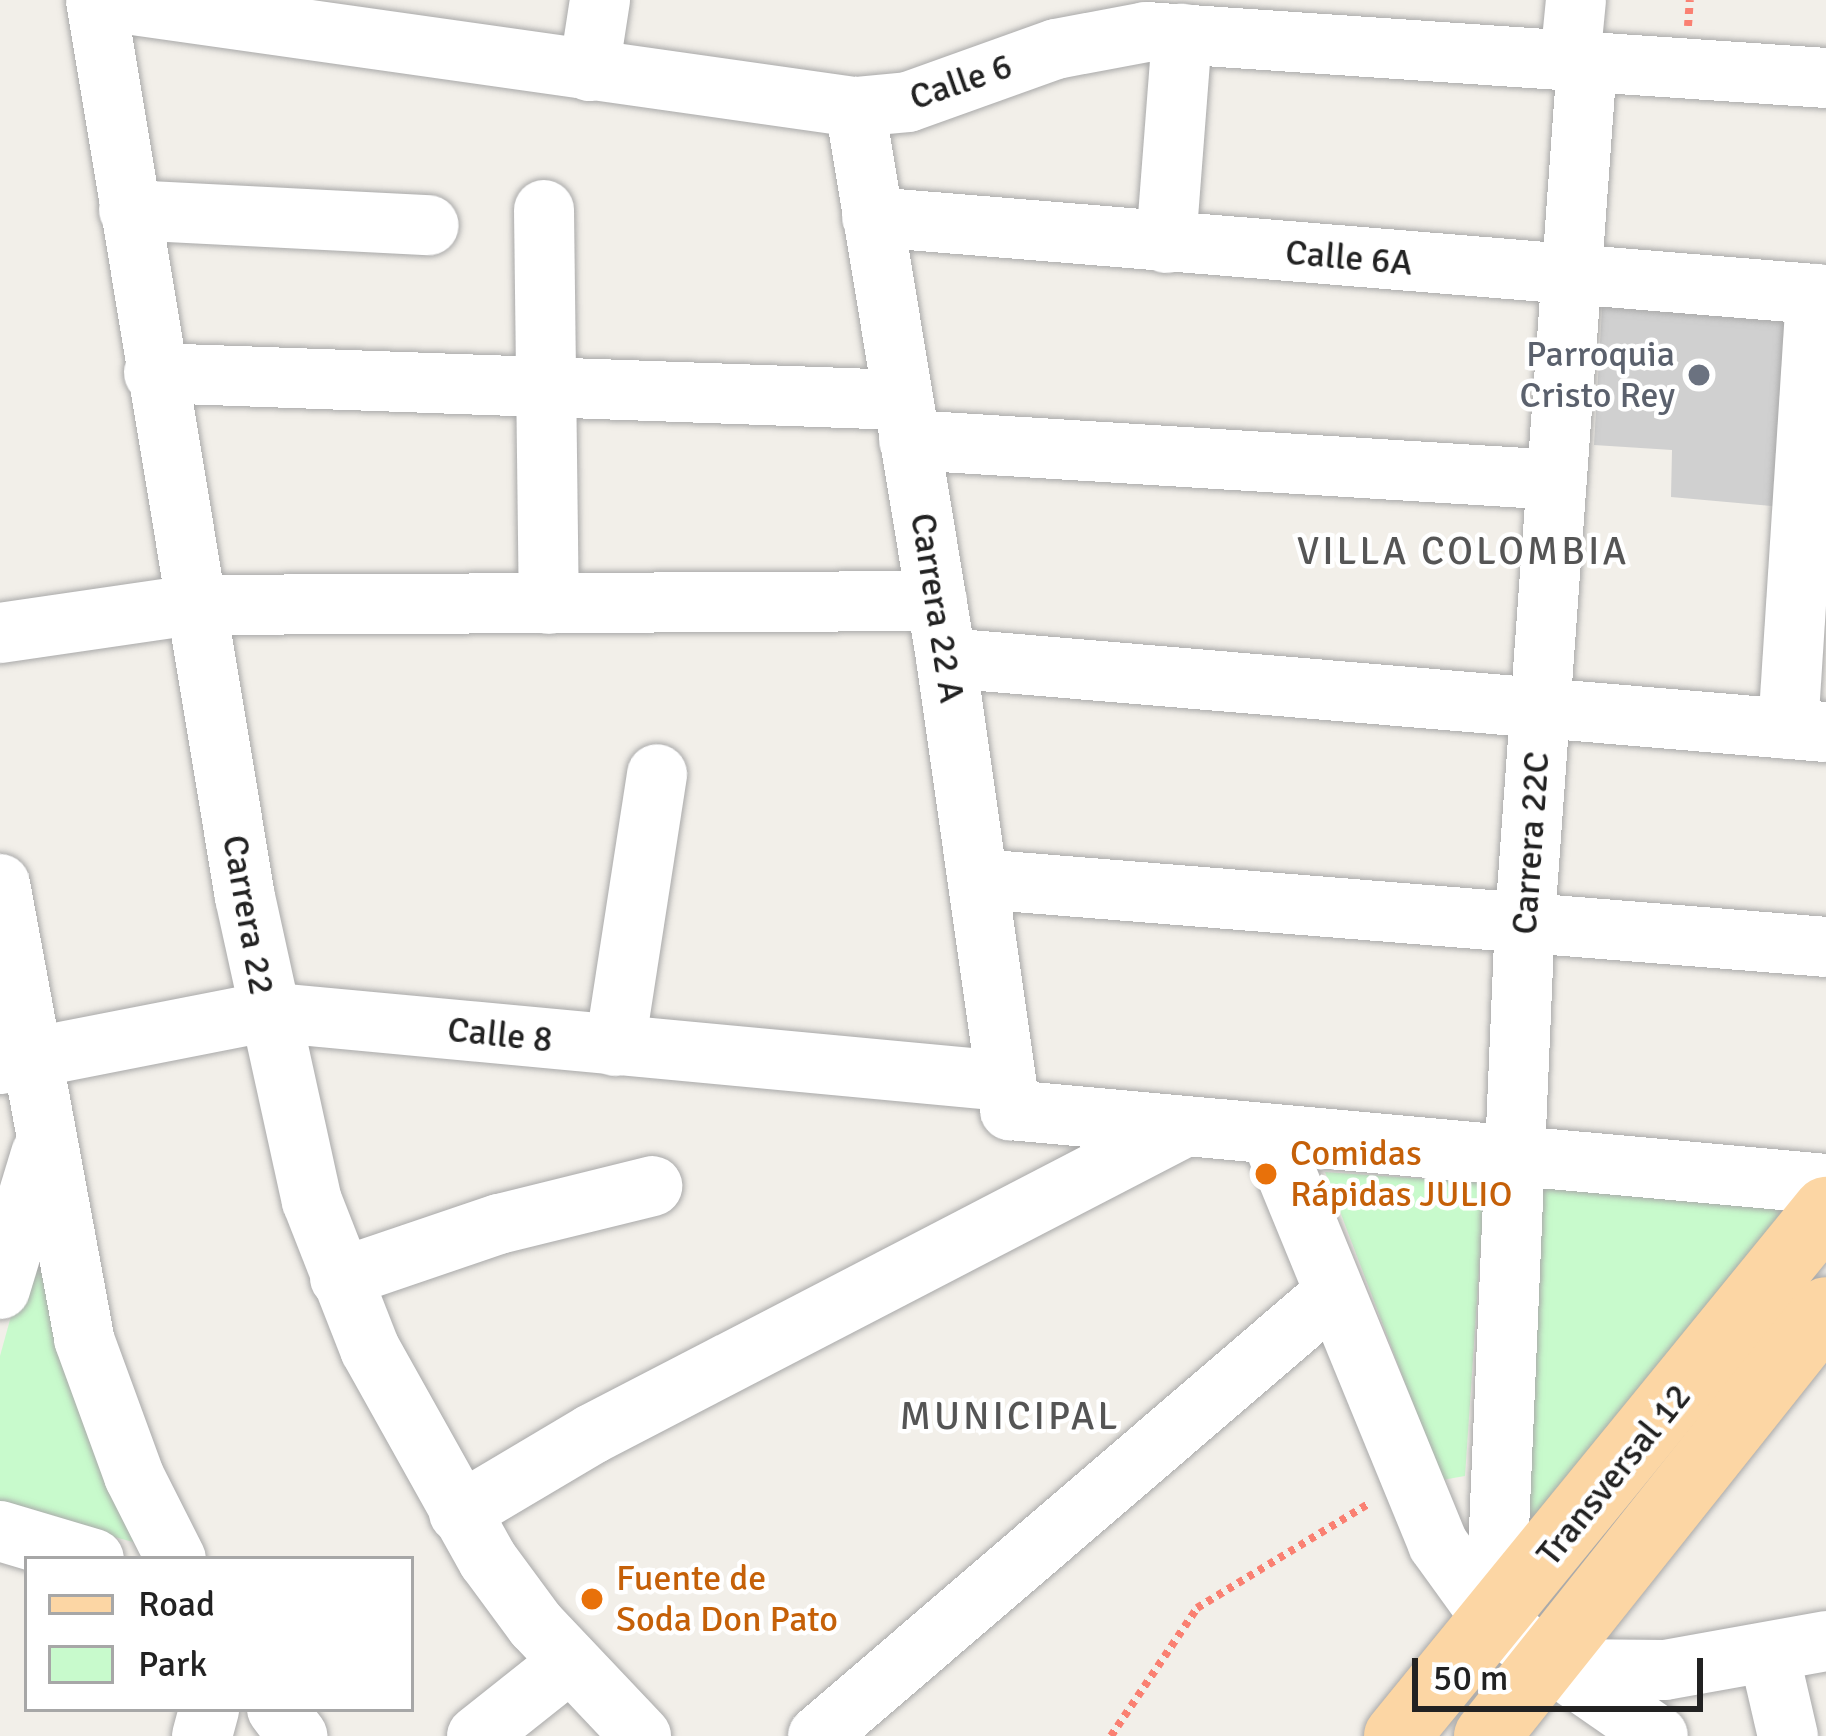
<!DOCTYPE html>
<html>
<head>
<meta charset="utf-8">
<style>
	body { margin:0 }
	#map { position:relative; width:1826px; height:1736px; overflow:hidden; background:#f2efe9; font-family:Signika,sans-serif }
	div>[style] { position:absolute }
	.religious>* { inset:0; background:#d0d0d0 }
	.park>* { inset:0; background:#c8facc }
	.path>* { height:8px; margin-top:-4px; transform-origin:0; background:repeating-linear-gradient(90deg,#fa8072 0 6px,transparent 0 12px) }
	.roads { filter:drop-shadow(0 0 3px #a9a9a9) drop-shadow(0 0 3px #a9a9a9) }
	.minor>* { height:60px; margin:-30px; padding:0 30px; transform-origin:30px; border-radius:30px; background:#fff }
	.major>* { height:66px; margin:-33px; padding:0 33px; transform-origin:33px; border-radius:33px; background:#fcd6a4 }
	.dots>* { width:33px; height:33px; translate:-50% -50%; box-sizing:border-box; border:6px solid #fff; border-radius:50% }
	span { translate:-50% -50%; white-space:nowrap; text-align:center; line-height:1.15; -webkit-text-stroke:9px #fff; paint-order:stroke }
	.street-label { font-size:36px; color:#222 }
	.worship-label { font-size:36px; color:#5b616d }
	.right { translate:-100% -50%; text-align:right }
	.food-label { font-size:36px; color:#c56008 }
	.left { translate:0 -50%; text-align:left }
	.neighbourhood-label { font-size:39px; color:#555; letter-spacing:3px }
	.legend { position:absolute; left:24px; top:1556px; width:390px; height:156px; box-sizing:border-box; background:#fff; border:3px solid #a7a7a7; margin:0; padding:15px 21px; list-style:none; font-size:36px; color:#222 }
	.legend li { display:flex; align-items:center; gap:24px; height:60px }
	.legend b { width:60px; border:3px solid #a7a7a7 }
	.scale { position:absolute; left:1412px; top:1658px; width:291px; height:54px; box-sizing:border-box; border:6px solid #222; border-top:0; padding-left:15px; font-size:36px; line-height:42px; white-space:nowrap; color:#222; -webkit-text-stroke:9px #fff; paint-order:stroke }
</style>
</head>
<body>
<div id="map">
	<div class="religious">
		<div style="clip-path:polygon(1603px 292px,1805px 305px,1793px 508px,1671px 497px,1672px 450px,1594px 445px)"></div>
	</div>
	<div class="park">
		<div style="clip-path:polygon(1325px 1172px,1485px 1183px,1465px 1476px,1442px 1480px)"></div>
		<div style="clip-path:polygon(1534px 1185px,1799px 1201px,1522px 1543px)"></div>
		<div style="clip-path:polygon(42px 1204px,144px 1545px,0 1506px,0 1356px)"></div>
	</div>
	<div class="path">
		<div style="left:1688px;top:26px;width:26px;rotate:-86deg"></div>
		<div style="left:1111px;top:1736px;width:154px;rotate:-56.1deg"></div>
		<div style="left:1197px;top:1608px;width:202px;rotate:-31.3deg"></div>
	</div>
	<div class="roads">
		<div class="minor">
			<div style="left:96px;top:0;width:909px;rotate:80.57deg"></div>
			<div style="left:245px;top:897px;width:311px;rotate:77.6deg"></div>
			<div style="left:312px;top:1201px;width:159px;rotate:68.6deg"></div>
			<div style="left:370px;top:1349px;width:242px;rotate:60.8deg"></div>
			<div style="left:488px;top:1560px;width:81px;rotate:53.6deg"></div>
			<div style="left:536px;top:1625px;width:153px;rotate:46.6deg"></div>
			<div style="left:98px;top:0;width:765px;rotate:8.05deg"></div>
			<div style="left:855px;top:107px;width:53px;rotate:-5.4deg"></div>
			<div style="left:908px;top:102px;width:157px;rotate:-19.7deg"></div>
			<div style="left:1056px;top:49px;width:92px;rotate:-10.7deg"></div>
			<div style="left:1146px;top:32px;width:682px;rotate:3.87deg"></div>
			<div style="left:1570px;top:61px;width:61px;rotate:-84.4deg"></div>
			<div style="left:589px;top:71px;width:72px;rotate:-81.2deg"></div>
			<div style="left:855px;top:107px;width:558px;rotate:80.62deg"></div>
			<div style="left:946px;top:658px;width:457px;rotate:81.9deg"></div>
			<div style="left:1010px;top:1110px;width:819px;rotate:5.18deg"></div>
			<div style="left:129px;top:210px;width:300px;rotate:2.9deg"></div>
			<div style="left:544px;top:210px;width:394px;rotate:89.3deg"></div>
			<div style="left:872px;top:217px;width:957px;rotate:4.67deg"></div>
			<div style="left:1166px;top:243px;width:210px;rotate:-85.6deg"></div>
			<div style="left:154px;top:373px;width:748px;rotate:2.07deg"></div>
			<div style="left:909px;top:440px;width:649px;rotate:3.53deg"></div>
			<div style="left:0;top:633px;width:195px;rotate:-8.3deg"></div>
			<div style="left:193px;top:605px;width:744px;rotate:-0.31deg"></div>
			<div style="left:946px;top:658px;width:883px;rotate:4.81deg"></div>
			<div style="left:1788px;top:729px;width:436px;rotate:-86.3deg"></div>
			<div style="left:978px;top:879px;width:851px;rotate:4.58deg"></div>
			<div style="left:0;top:884px;width:463px;rotate:79.5deg"></div>
			<div style="left:84px;top:1339px;width:146px;rotate:69.9deg"></div>
			<div style="left:134px;top:1476px;width:93px;rotate:63.2deg"></div>
			<div style="left:615px;top:1046px;width:275px;rotate:-81.2deg"></div>
			<div style="left:0;top:1064px;width:271px;rotate:-11.1deg"></div>
			<div style="left:266px;top:1012px;width:741px;rotate:5.34deg"></div>
			<div style="left:1270px;top:1134px;width:443px;rotate:67.7deg"></div>
			<div style="left:1438px;top:1544px;width:97px;rotate:54.2deg"></div>
			<div style="left:1495px;top:1623px;width:198px;rotate:34.7deg"></div>
			<div style="left:340px;top:1278px;width:168px;rotate:-18.8deg"></div>
			<div style="left:499px;top:1224px;width:158px;rotate:-13.9deg"></div>
			<div style="left:0;top:1289px;width:141px;rotate:-73.1deg"></div>
			<div style="left:459px;top:1513px;width:155px;rotate:-30.7deg"></div>
			<div style="left:592px;top:1434px;width:669px;rotate:-27.41deg"></div>
			<div style="left:0;top:1531px;width:98px;rotate:16.6deg"></div>
			<div style="left:1495px;top:1623px;width:705px;rotate:-87.56deg"></div>
			<div style="left:1525px;top:919px;width:858px;rotate:-85.86deg"></div>
			<div style="left:1769px;top:1654px;width:84px;rotate:77deg"></div>
			<div style="left:1567px;top:1669px;width:98px;rotate:0.6deg"></div>
			<div style="left:1665px;top:1670px;width:164px;rotate:-10.2deg"></div>
			<div style="left:277px;top:1709px;width:34px;rotate:53deg"></div>
			<div style="left:202px;top:1736px;width:28px;rotate:-75deg"></div>
			<div style="left:477px;top:1736px;width:119px;rotate:-38.5deg"></div>
			<div style="left:818px;top:1736px;width:679px;rotate:-40.64deg"></div>
		</div>
		<div class="major">
			<div style="left:1397px;top:1736px;width:679px;rotate:-50.8deg"></div>
			<div style="left:1487px;top:1736px;width:544px;rotate:-51.49deg"></div>
		</div>
	</div>
	<div class="dots">
		<div style="left:1699px;top:375px;background:#6b7280"></div>
		<div style="left:1266px;top:1174px;background:#e8710a"></div>
		<div style="left:592px;top:1599px;background:#e8710a"></div>
	</div>
	<div class="street-label">
		<span style="left:961px;top:82px;rotate:-19deg">Calle 6</span>
		<span style="left:1349px;top:258px;rotate:5deg">Calle 6A</span>
		<span style="left:937px;top:608px;rotate:81deg">Carrera 22 A</span>
		<span style="left:1531px;top:843px;rotate:-86deg">Carrera 22C</span>
		<span style="left:248px;top:915px;rotate:80deg">Carrera 22</span>
		<span style="left:500px;top:1035px;rotate:6deg">Calle 8</span>
		<span style="left:1614px;top:1475px;rotate:-51deg">Transversal 12</span>
	</div>
	<div class="worship-label">
		<span class="right" style="left:1675px;top:375px">Parroquia<br>Cristo Rey</span>
	</div>
	<div class="food-label">
		<span class="left" style="left:1290px;top:1174px">Comidas<br>Rápidas JULIO</span>
		<span class="left" style="left:616px;top:1599px">Fuente de<br>Soda Don Pato</span>
	</div>
	<div class="neighbourhood-label">
		<span style="left:1463px;top:551px">VILLA COLOMBIA</span>
		<span style="left:1010px;top:1416px">MUNICIPAL</span>
	</div>
	<ul class="legend">
	<li><b style="height:15px;background:#fcd6a4"></b>Road</li>
	<li><b style="height:33px;background:#c8facc"></b>Park</li>
	</ul>
	<div class="scale">50 m</div>
</div>
</body>
</html>
